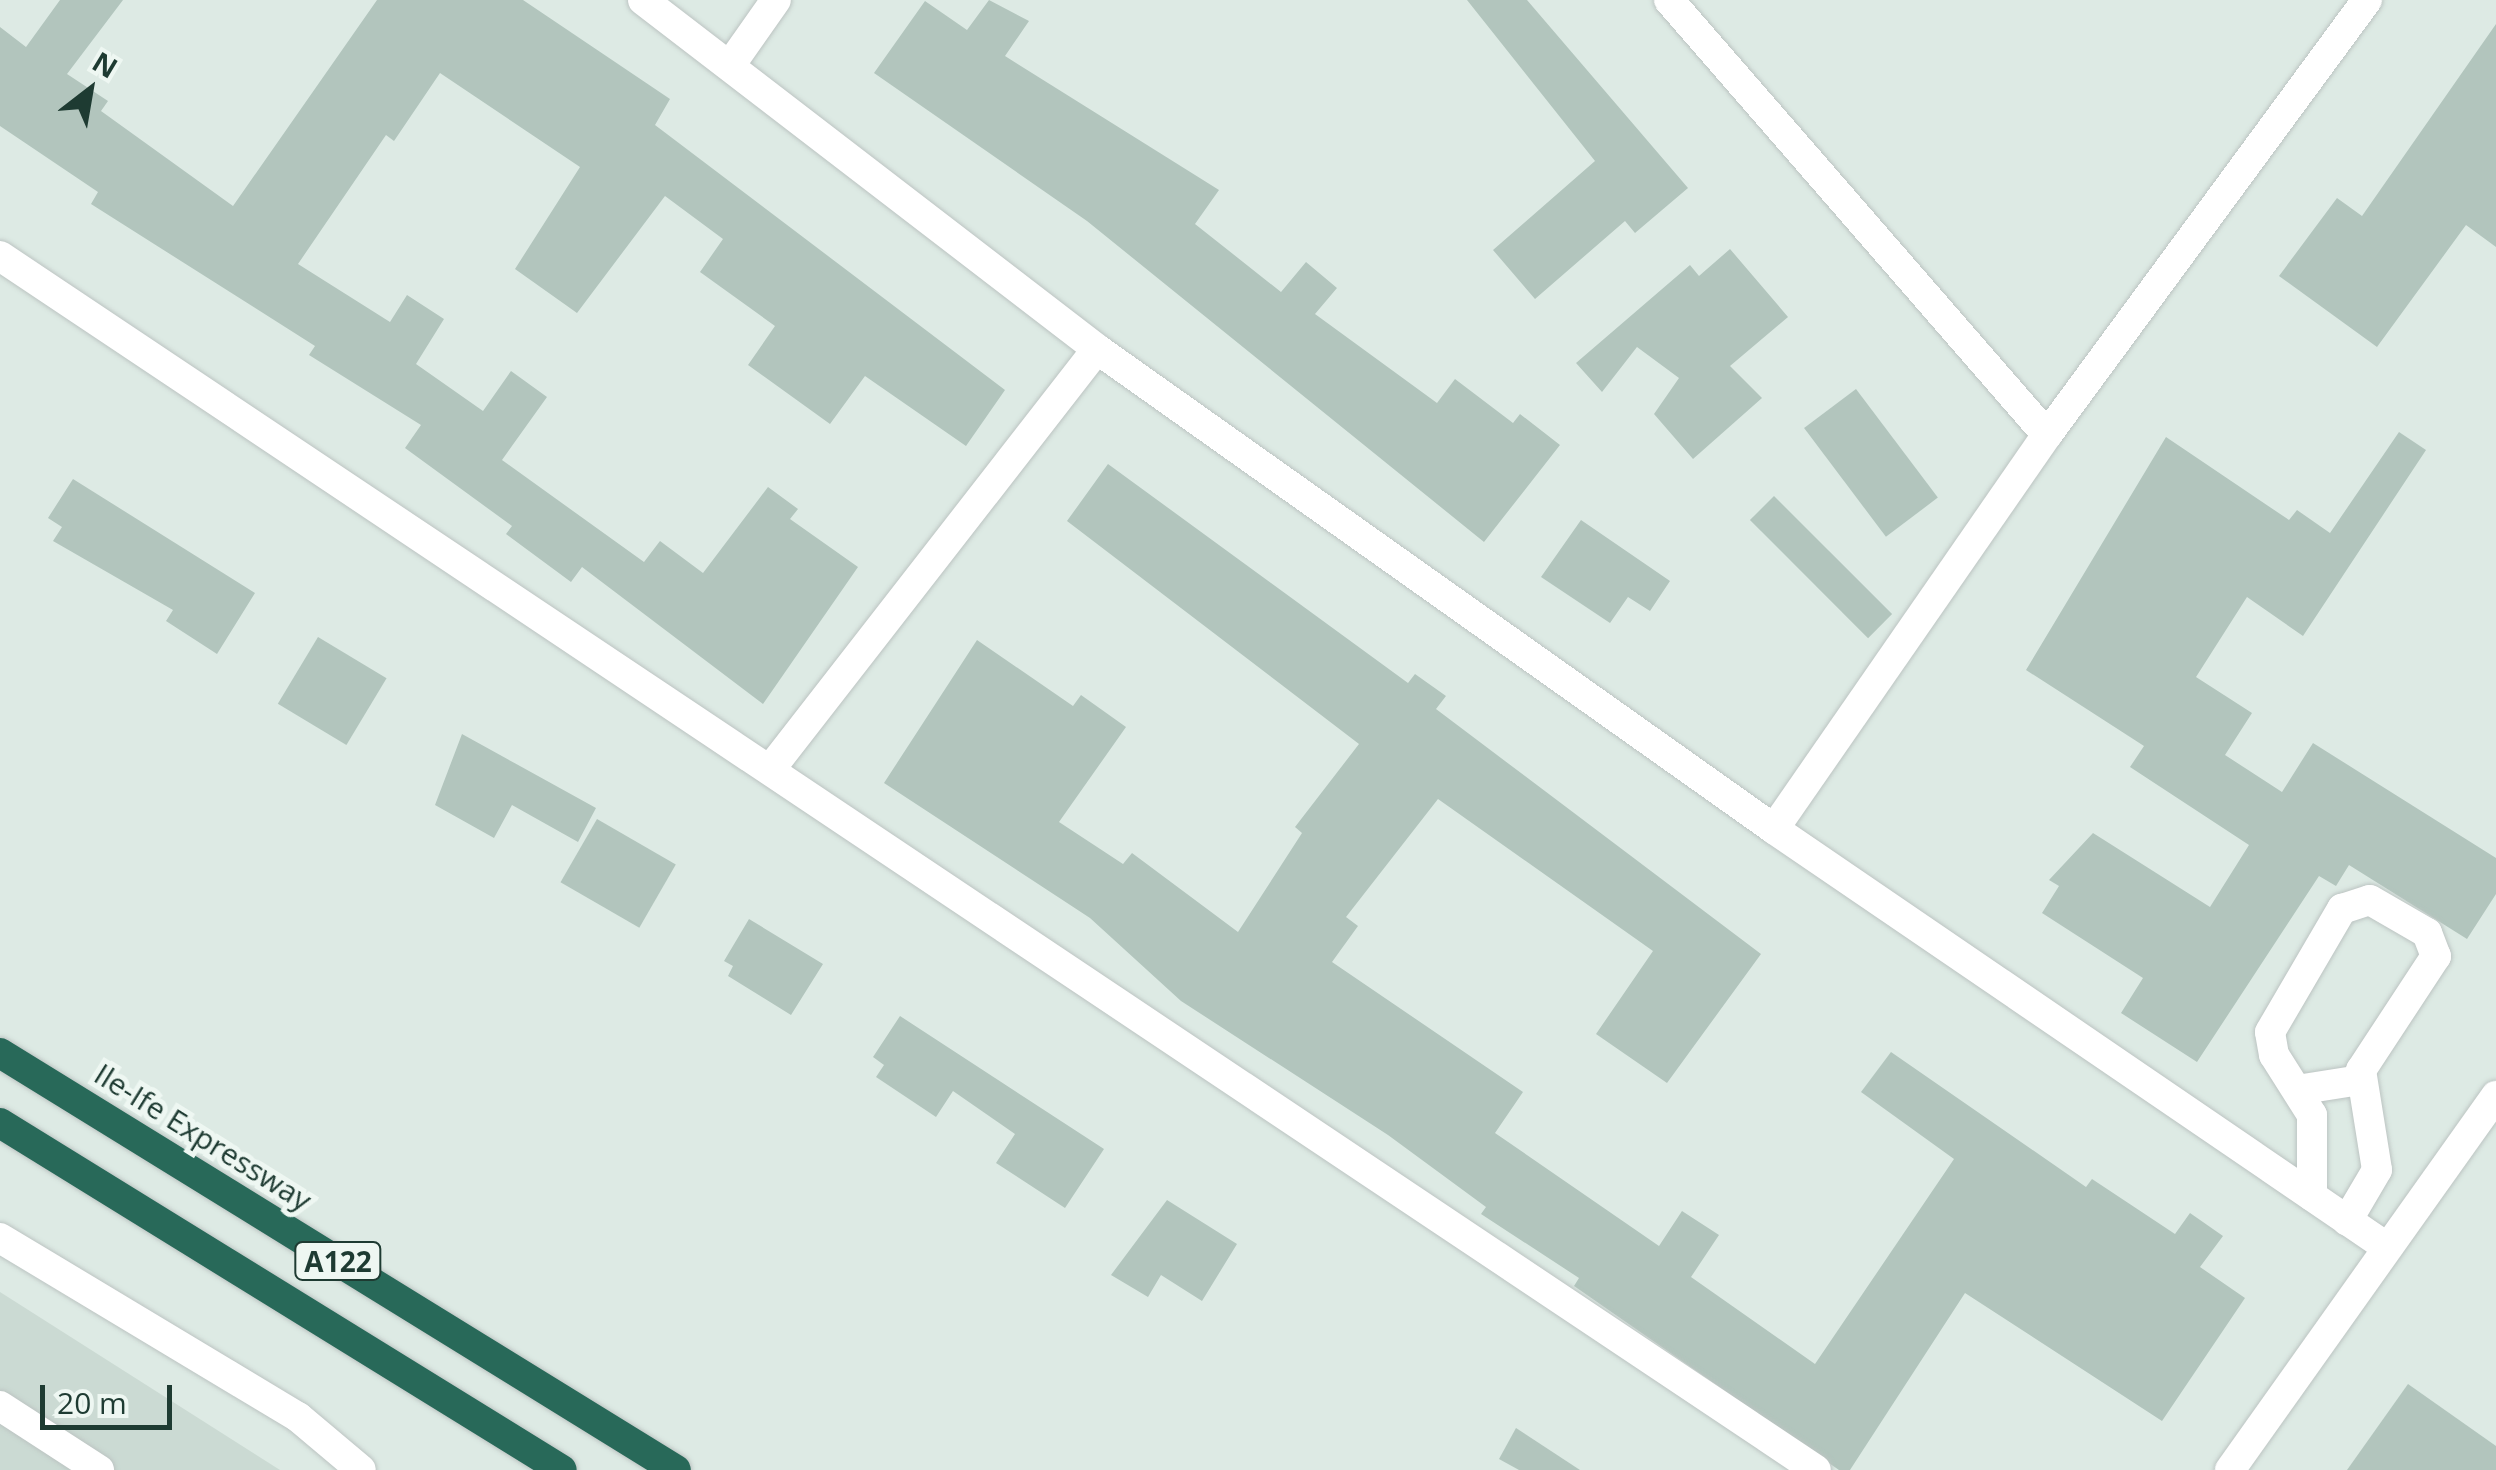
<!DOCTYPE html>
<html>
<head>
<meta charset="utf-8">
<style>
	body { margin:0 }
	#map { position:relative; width:2496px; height:1470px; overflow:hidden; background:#ddeae4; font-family:"Open Sans",sans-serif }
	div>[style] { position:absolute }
	.built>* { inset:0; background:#cbdad3 }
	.building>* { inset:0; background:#b2c5bd; transform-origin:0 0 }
	.roads { filter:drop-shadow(0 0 2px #bcc4c2) drop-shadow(0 0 2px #bcc4c2) }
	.minor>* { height:30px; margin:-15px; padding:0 15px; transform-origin:15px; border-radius:15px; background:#fff }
	.highway>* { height:30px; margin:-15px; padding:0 15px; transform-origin:15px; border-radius:15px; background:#286959 }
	span { translate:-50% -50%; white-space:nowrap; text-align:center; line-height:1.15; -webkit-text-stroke:10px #eef7f2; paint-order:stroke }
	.shield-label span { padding:2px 8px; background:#eef7f2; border:2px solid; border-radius:8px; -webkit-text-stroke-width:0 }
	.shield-label { font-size:28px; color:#1e3b32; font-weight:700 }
	.street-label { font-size:30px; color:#1e3b32 }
	.north { position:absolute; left:40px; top:40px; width:100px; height:100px; -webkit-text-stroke:8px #eef7f2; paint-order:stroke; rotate:31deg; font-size:28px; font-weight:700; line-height:40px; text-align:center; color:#1e3b32 }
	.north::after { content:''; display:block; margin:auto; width:35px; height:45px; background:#1e3b32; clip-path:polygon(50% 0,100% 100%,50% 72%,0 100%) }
	.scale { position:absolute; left:40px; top:1385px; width:132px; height:45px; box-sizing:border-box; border:5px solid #1e3b32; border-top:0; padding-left:12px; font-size:30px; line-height:35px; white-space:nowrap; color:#1e3b32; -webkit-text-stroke:8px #eef7f2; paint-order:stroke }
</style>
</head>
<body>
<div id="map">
	<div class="built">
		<div style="clip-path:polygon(0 1292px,280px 1470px,0 1470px)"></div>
	</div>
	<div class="building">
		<div style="clip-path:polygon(60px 0,123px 0,67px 74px,108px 101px,101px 111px,233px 206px,377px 0,523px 0,670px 99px,655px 125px,1005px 390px,966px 446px,865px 376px,830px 424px,748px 365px,775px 326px,700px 272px,723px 239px,665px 196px,577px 313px,515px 269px,580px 167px,440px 73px,394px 141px,386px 135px,298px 264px,390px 322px,407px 295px,444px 319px,416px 364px,483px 411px,511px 371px,547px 397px,502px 460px,644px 562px,660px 541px,703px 573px,768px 487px,798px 509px,790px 519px,858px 567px,763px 704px,582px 567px,571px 582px,506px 534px,512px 526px,405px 448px,421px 425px,309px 355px,315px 346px,91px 204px,98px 192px,0 126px,0 27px,26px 47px)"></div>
		<div style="clip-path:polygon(989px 0,1029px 21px,1005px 56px,1219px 190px,1195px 224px,1281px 292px,1306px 262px,1337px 288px,1315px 314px,1437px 403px,1455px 379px,1513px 423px,1520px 414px,1560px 445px,1484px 542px,1087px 221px,874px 73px,925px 1px,967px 30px)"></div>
		<div style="clip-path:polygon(1467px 0,1527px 0,1688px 188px,1635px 233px,1625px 221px,1535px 299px,1493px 250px,1595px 161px)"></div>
		<div style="clip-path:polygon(2496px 24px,2496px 247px,2466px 225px,2377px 347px,2279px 276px,2337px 198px,2362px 216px)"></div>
		<div style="clip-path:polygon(1730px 249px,1788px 317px,1730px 366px,1762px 398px,1693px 459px,1654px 414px,1679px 378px,1637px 347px,1602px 392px,1576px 363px,1690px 265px,1699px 276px)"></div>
		<div style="left:1856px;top:389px;width:136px;height:65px;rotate:53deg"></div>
		<div style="clip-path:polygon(2399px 432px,2426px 450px,2303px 636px,2247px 597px,2196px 677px,2252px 713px,2225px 755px,2282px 792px,2313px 743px,2496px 858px,2496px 894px,2467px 939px,2349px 865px,2336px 886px,2319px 876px,2197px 1062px,2121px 1013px,2143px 978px,2042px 913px,2059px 886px,2049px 880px,2093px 833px,2210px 907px,2249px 845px,2130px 767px,2144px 746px,2026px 670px,2166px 437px,2289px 520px,2297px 510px,2330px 533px)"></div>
		<div style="clip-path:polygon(1108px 464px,1408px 683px,1415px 674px,1446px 696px,1436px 709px,1761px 954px,1667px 1083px,1596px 1034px,1653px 951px,1438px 799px,1346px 917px,1358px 926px,1332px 962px,1523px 1092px,1495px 1133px,1659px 1246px,1682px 1211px,1719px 1235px,1691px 1277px,1815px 1364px,1954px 1159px,1861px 1092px,1891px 1052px,2086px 1187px,2092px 1179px,2175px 1234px,2190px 1213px,2223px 1236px,2200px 1267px,2245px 1298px,2162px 1421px,1965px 1293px,1850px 1470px,1839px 1470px,1574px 1286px,1579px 1278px,1481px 1214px,1486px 1207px,1388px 1135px,1181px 1001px,1090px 918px,884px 783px,977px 640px,1073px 706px,1081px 695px,1126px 727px,1059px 822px,1123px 864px,1132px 853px,1238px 932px,1302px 833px,1295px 827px,1359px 744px,1067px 521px)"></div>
		<div style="clip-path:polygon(73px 479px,255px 593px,217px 654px,166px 621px,173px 610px,53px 541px,62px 527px,48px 518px)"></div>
		<div style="left:1774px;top:496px;width:167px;height:34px;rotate:45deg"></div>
		<div style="clip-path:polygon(1581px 520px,1670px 581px,1650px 611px,1628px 597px,1610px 623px,1541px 577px)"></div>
		<div style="left:318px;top:637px;width:80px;height:78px;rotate:31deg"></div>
		<div style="clip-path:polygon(462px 734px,596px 808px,578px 842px,512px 805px,494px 838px,435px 805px)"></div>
		<div style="left:597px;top:819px;width:91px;height:73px;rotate:30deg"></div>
		<div style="clip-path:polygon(749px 919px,823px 964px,791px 1015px,728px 976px,733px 966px,724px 961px)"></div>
		<div style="clip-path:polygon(900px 1016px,1104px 1149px,1065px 1208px,996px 1163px,1015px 1134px,953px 1091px,936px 1117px,876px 1077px,884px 1065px,873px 1057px)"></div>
		<div style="clip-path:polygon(1167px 1200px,1237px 1244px,1202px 1301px,1161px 1275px,1148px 1297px,1111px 1275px)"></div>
		<div style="clip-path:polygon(2408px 1384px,2496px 1446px,2496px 1470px,2347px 1470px)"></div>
		<div style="clip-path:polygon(1516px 1428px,1580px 1470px,1519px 1470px,1499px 1459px)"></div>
	</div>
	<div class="roads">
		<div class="minor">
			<div style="left:643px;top:0;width:573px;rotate:37.55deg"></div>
			<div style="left:1097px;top:349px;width:830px;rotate:35.34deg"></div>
			<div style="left:1774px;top:829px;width:740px;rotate:34.31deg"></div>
			<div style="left:1669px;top:0;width:576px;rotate:49.01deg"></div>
			<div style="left:731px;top:64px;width:78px;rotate:-54.9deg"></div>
			<div style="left:0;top:256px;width:2184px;rotate:33.76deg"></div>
			<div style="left:772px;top:767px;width:529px;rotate:-52.13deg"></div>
			<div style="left:1774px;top:829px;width:479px;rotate:-55.3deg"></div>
			<div style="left:2047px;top:435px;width:540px;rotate:-53.66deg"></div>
			<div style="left:2297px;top:1090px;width:64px;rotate:-9deg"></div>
			<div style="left:2312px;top:1196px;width:81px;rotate:-90deg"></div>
			<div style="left:2312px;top:1115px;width:71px;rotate:-122.3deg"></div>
			<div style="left:2274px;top:1055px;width:23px;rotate:-100deg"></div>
			<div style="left:2270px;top:1032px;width:143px;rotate:-59.7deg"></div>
			<div style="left:2342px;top:909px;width:29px;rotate:-18deg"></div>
			<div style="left:2370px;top:900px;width:66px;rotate:30.1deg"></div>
			<div style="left:2427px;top:933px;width:25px;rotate:69deg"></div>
			<div style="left:2436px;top:956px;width:136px;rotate:123.3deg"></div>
			<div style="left:2361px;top:1070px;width:101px;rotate:80.9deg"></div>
			<div style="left:2377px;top:1170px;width:59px;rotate:120.5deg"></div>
			<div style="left:0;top:1238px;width:348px;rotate:31deg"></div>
			<div style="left:298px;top:1417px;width:82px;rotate:40.1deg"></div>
			<div style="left:0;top:1406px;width:118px;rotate:32.9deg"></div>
			<div style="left:2230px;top:1470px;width:459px;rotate:-54.6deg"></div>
		</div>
		<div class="highway">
			<div style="left:0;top:1053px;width:794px;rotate:31.67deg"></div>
			<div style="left:0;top:1123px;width:660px;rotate:31.69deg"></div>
		</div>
	</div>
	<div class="shield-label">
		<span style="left:338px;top:1261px">A122</span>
	</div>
	<div class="street-label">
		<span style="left:203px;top:1137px;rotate:32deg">Ile-Ife Expressway</span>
	</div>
	<div class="north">N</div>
	<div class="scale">20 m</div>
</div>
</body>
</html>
